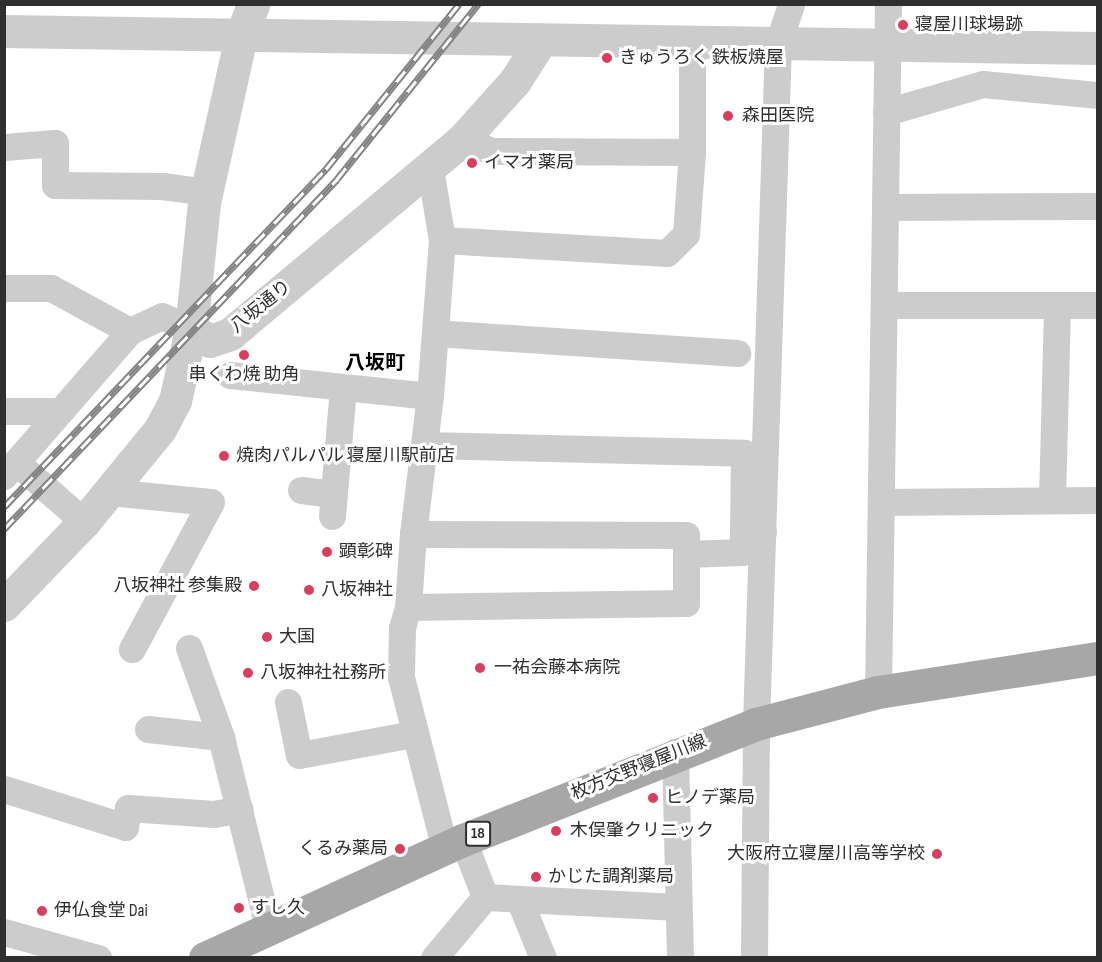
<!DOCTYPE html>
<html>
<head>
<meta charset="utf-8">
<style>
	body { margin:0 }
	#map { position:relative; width:1102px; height:962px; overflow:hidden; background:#fff; font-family:"Sofia Sans Condensed","Noto Sans JP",sans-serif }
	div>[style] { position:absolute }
	.minor>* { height:27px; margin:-13.5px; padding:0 13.5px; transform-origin:13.5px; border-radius:13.5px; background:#ccc }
	.tertiary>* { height:33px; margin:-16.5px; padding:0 16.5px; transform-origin:16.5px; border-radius:16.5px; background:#ccc }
	.primary>* { height:33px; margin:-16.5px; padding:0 16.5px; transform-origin:16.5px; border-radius:16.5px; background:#a7a7a7 }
	.rail>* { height:7px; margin-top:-3.5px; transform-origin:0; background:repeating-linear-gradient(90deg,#fff 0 14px,#848484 0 28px); box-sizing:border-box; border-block:2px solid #848484 }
	.dots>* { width:16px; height:16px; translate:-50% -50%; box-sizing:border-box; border:3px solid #fff; border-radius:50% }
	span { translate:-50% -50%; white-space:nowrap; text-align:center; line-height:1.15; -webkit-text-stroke:6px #fff; paint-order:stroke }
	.shield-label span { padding:2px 4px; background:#fff; border:2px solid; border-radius:4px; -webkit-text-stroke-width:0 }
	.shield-label { font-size:16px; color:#2f2f2f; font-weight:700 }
	.poi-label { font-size:18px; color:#2f2f2f }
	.left { translate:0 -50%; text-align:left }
	.right { translate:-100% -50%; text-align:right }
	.street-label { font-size:18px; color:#2f2f2f }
	.neighbourhood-label { font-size:20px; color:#000; font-weight:700 }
	.frame { position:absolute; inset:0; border:6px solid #2f2f2f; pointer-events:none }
</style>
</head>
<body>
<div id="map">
	<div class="minor">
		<div style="left:886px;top:112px;width:101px;rotate:-16.1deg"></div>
		<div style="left:983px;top:84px;width:116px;rotate:5.5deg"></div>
		<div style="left:462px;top:140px;width:32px;rotate:20deg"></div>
		<div style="left:492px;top:151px;width:200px;rotate:0.3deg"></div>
		<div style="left:692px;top:152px;width:109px;rotate:-90deg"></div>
		<div style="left:4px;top:147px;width:51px;rotate:-4.5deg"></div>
		<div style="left:55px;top:143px;width:42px;rotate:90deg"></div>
		<div style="left:55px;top:185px;width:107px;rotate:0.5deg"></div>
		<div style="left:162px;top:186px;width:45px;rotate:7.6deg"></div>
		<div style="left:887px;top:207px;width:211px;rotate:-0.3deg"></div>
		<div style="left:442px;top:240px;width:225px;rotate:3.3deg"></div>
		<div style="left:667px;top:253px;width:27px;rotate:-45deg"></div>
		<div style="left:686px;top:234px;width:82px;rotate:-85.8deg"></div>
		<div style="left:4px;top:288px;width:47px"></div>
		<div style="left:51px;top:288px;width:90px;rotate:28.6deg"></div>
		<div style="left:886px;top:305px;width:212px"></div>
		<div style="left:435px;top:333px;width:303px;rotate:3.8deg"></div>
		<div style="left:230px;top:375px;width:201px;rotate:6deg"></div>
		<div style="left:430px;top:396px;width:156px;rotate:-85.6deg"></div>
		<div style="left:442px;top:240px;width:73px;rotate:-99.5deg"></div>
		<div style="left:4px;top:411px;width:56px"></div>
		<div style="left:425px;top:445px;width:319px;rotate:1.4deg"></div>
		<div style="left:744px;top:453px;width:79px;rotate:90.7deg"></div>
		<div style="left:743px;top:532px;width:20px"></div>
		<div style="left:16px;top:462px;width:91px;rotate:41.4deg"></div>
		<div style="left:4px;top:476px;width:192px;rotate:-49deg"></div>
		<div style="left:130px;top:331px;width:35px;rotate:-25deg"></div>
		<div style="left:162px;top:316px;width:32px;rotate:24deg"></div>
		<div style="left:301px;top:490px;width:33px;rotate:7deg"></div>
		<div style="left:109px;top:492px;width:102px;rotate:5.6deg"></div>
		<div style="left:211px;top:502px;width:167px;rotate:118.3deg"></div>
		<div style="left:1052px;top:499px;width:194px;rotate:-88.5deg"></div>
		<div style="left:882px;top:502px;width:216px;rotate:-0.5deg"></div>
		<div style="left:332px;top:516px;width:129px;rotate:-85.1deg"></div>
		<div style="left:413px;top:534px;width:273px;rotate:0.2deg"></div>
		<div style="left:686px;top:535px;width:68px;rotate:90deg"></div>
		<div style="left:686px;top:603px;width:278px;rotate:179.2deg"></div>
		<div style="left:408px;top:607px;width:73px;rotate:-86.1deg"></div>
		<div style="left:413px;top:534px;width:139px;rotate:-83deg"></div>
		<div style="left:687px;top:554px;width:55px;rotate:-2.1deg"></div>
		<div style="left:742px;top:552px;width:20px;rotate:-87deg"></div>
		<div style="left:408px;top:607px;width:22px;rotate:106deg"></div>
		<div style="left:402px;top:628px;width:49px;rotate:91.2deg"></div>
		<div style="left:401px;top:677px;width:178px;rotate:75.7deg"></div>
		<div style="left:189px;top:648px;width:95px;rotate:70.2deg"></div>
		<div style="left:878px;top:692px;width:688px;rotate:-89.17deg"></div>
		<div style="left:288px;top:702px;width:54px;rotate:78.3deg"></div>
		<div style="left:299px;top:755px;width:116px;rotate:-10.4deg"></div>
		<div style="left:148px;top:729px;width:73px;rotate:6.3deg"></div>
		<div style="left:221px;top:737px;width:200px;rotate:76.1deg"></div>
		<div style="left:675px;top:752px;width:206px;rotate:88.6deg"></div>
		<div style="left:4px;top:789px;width:127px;rotate:17.4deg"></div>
		<div style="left:125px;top:827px;width:19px;rotate:-81deg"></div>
		<div style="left:128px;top:808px;width:86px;rotate:4deg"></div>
		<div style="left:214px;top:814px;width:26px;rotate:-11deg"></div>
		<div style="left:485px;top:897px;width:193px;rotate:3deg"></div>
		<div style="left:519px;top:899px;width:64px;rotate:67.9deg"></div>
		<div style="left:4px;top:932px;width:98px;rotate:15.5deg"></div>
		<div style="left:434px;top:958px;width:80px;rotate:-50.1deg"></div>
		<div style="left:485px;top:897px;width:61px;rotate:-111.1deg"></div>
		<div style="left:754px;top:958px;width:234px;rotate:-89.5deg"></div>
		<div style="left:756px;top:724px;width:680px;rotate:-88.15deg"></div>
		<div style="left:778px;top:44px;width:42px;rotate:-72deg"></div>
	</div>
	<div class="tertiary">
		<div style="left:4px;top:31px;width:1094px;rotate:0.89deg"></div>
		<div style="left:191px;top:329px;width:22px;rotate:32deg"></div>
		<div style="left:210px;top:341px;width:21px;rotate:-19deg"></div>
		<div style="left:230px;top:334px;width:302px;rotate:-39.9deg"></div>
		<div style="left:462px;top:140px;width:79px;rotate:-48.1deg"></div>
		<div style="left:515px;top:81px;width:49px;rotate:-57.6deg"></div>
		<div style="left:4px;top:605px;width:115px;rotate:-46.1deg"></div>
		<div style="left:84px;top:522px;width:120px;rotate:-50.7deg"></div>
		<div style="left:160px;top:429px;width:32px;rotate:-62deg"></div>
		<div style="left:175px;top:401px;width:74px;rotate:-77.5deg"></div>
		<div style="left:191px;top:329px;width:127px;rotate:-84.1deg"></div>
		<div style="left:204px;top:203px;width:171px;rotate:-77.5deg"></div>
		<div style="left:241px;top:36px;width:34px;rotate:-69deg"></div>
	</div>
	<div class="primary">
		<div style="left:205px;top:958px;width:284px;rotate:-24.6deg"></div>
		<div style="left:463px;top:840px;width:315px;rotate:-21.6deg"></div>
		<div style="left:756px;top:724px;width:126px;rotate:-14.7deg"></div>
		<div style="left:878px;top:692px;width:223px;rotate:-8.8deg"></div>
	</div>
	<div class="rail">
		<div style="left:4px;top:507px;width:467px;rotate:-46.4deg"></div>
		<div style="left:326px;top:169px;width:212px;rotate:-51.1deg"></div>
		<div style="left:4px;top:529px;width:483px;rotate:-46.4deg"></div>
		<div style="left:337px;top:179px;width:225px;rotate:-51.1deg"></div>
	</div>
	<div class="dots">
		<div style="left:903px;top:25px;background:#d83e5d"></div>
		<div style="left:607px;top:58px;background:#d83e5d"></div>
		<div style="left:728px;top:116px;background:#d83e5d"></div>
		<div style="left:472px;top:163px;background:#d83e5d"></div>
		<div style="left:244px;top:355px;background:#d83e5d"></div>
		<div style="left:224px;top:456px;background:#d83e5d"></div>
		<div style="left:327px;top:552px;background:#d83e5d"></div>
		<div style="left:254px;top:586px;background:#d83e5d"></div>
		<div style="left:309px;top:590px;background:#d83e5d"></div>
		<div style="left:267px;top:637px;background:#d83e5d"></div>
		<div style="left:480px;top:668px;background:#d83e5d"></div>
		<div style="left:248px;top:673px;background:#d83e5d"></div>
		<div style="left:653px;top:798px;background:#d83e5d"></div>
		<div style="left:556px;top:831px;background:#d83e5d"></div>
		<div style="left:400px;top:849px;background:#d83e5d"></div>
		<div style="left:937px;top:854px;background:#d83e5d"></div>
		<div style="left:536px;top:877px;background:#d83e5d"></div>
		<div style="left:239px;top:908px;background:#d83e5d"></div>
		<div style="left:42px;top:911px;background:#d83e5d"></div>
	</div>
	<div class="shield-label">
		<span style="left:478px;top:834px">18</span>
	</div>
	<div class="poi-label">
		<span class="left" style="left:915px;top:25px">寝屋川球場跡</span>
		<span class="left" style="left:619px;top:58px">きゅうろく 鉄板焼屋</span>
		<span class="left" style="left:742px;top:116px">森田医院</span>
		<span class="left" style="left:484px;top:163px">イマオ薬局</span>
		<span style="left:244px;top:375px">串くわ焼 助角</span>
		<span class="left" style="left:236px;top:456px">焼肉パルパル 寝屋川駅前店</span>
		<span class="left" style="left:339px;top:552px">顕彰碑</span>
		<span class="right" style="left:242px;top:586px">八坂神社 参集殿</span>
		<span class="left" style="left:321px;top:590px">八坂神社</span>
		<span class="left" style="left:279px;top:637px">大国</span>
		<span class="left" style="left:494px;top:668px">一祐会藤本病院</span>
		<span class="left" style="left:260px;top:673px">八坂神社社務所</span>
		<span class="left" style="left:665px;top:798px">ヒノデ薬局</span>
		<span class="left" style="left:570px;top:831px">木俣肇クリニック</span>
		<span class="right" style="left:388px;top:849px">くるみ薬局</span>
		<span class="right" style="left:925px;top:854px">大阪府立寝屋川高等学校</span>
		<span class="left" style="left:548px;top:877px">かじた調剤薬局</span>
		<span class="left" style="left:251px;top:908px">すし久</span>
		<span class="left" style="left:54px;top:911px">伊仏食堂 Dai</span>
	</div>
	<div class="street-label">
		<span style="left:261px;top:307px;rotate:-39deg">八坂通り</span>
		<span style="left:639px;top:768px;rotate:-22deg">枚方交野寝屋川線</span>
	</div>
	<div class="neighbourhood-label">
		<span style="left:375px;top:363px">八坂町</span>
	</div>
	<div class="frame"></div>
</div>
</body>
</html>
